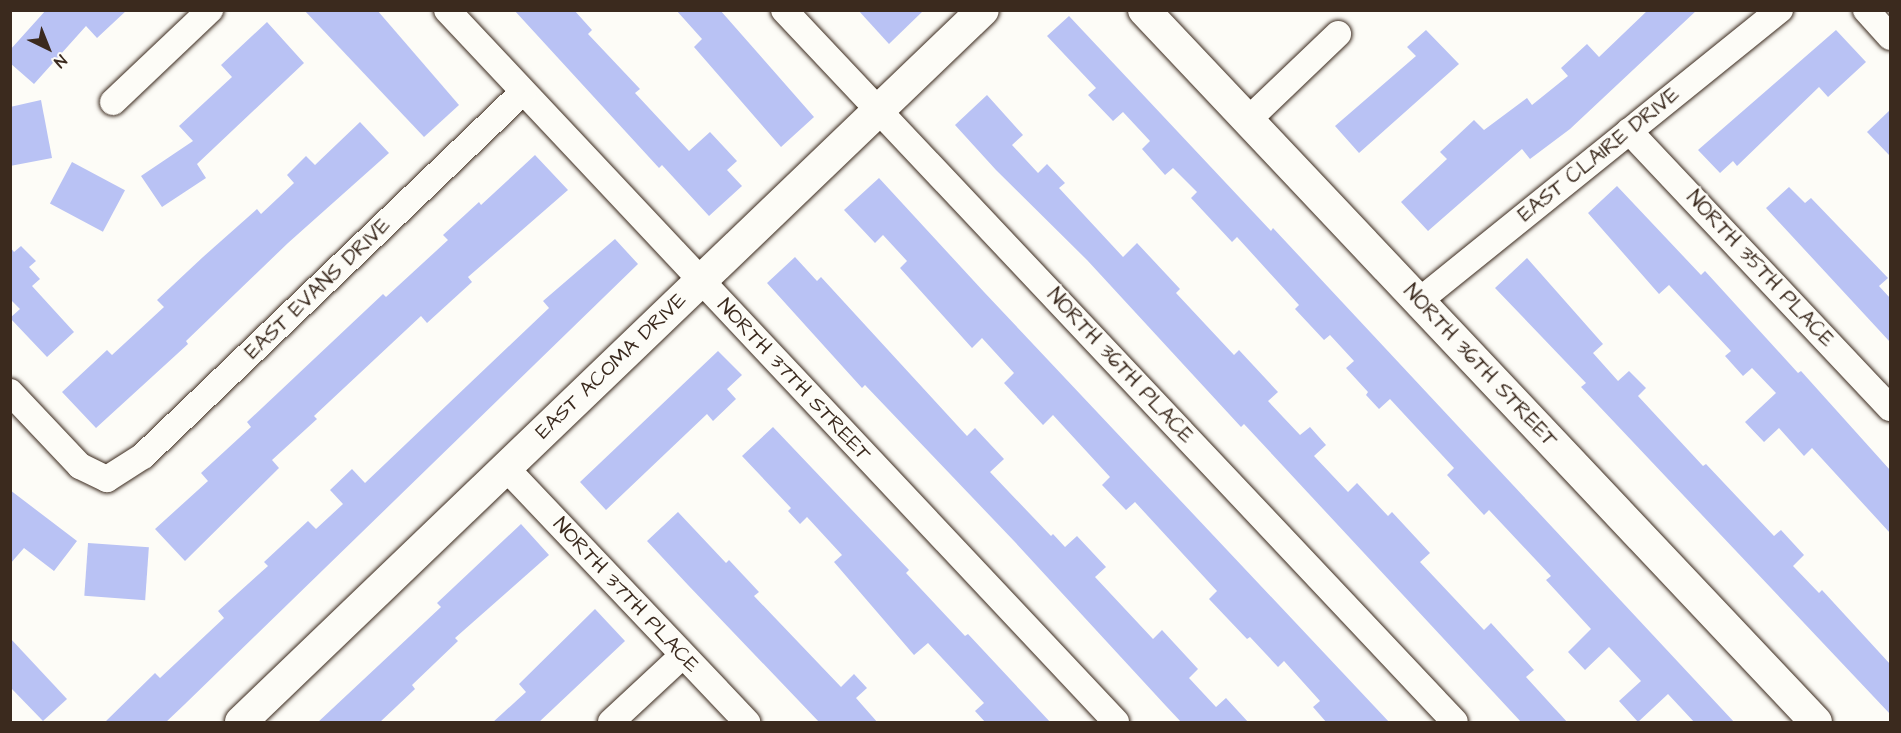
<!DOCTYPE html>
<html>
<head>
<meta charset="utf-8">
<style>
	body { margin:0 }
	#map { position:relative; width:1901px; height:733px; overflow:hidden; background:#fdfcf7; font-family:"Architects Daughter",sans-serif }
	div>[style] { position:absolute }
	.building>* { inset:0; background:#b9c2f4; transform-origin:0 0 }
	.roads { filter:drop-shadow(0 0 2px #3b2a1e) drop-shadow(0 0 2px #3b2a1e) }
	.minor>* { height:26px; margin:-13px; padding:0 13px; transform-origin:13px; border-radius:13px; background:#fdfcf7 }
	.tertiary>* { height:32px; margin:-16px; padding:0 16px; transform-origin:16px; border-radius:16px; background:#fdfcf7 }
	span { translate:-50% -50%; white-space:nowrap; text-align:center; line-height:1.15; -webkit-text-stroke:5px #fdfcf7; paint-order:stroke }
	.street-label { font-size:21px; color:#3b2a1e }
	.frame { position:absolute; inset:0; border:12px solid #3b2a1e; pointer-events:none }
	.north { position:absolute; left:18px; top:18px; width:60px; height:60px; -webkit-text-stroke:4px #fdfcf7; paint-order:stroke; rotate:137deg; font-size:16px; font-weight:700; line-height:24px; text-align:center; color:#3b2a1e }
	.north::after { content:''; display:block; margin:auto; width:21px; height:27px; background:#3b2a1e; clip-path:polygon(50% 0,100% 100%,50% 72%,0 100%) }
</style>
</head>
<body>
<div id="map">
	<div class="building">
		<div style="clip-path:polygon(46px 10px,127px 10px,97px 38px,86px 26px,34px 84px,10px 63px,10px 50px)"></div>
		<div style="clip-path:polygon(304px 10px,377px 10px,459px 105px,424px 137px)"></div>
		<div style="clip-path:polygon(514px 10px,574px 10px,592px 30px,588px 34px,640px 89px,635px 93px,689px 151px,710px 132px,737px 161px,727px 170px,742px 186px,709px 216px,662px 165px,659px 168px)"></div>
		<div style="clip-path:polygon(676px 10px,720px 10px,814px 117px,781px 147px,694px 47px,702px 39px)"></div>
		<div style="clip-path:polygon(858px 10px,924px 10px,889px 44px)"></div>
		<div style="clip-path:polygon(1648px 10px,1697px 10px,1570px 129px,1530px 159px,1522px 149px,1428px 231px,1401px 202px,1447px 159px,1440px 152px,1474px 120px,1484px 130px,1527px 98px,1532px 105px,1568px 76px,1561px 68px,1587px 44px,1599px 57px)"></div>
		<div style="clip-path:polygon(1069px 16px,1271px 231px,1273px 228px,1735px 723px,1695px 723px,1668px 694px,1638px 722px,1619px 701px,1641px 681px,1609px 647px,1585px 670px,1568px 652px,1591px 629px,1546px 580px,1551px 576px,1489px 510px,1484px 515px,1447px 475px,1454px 468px,1390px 399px,1379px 409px,1366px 395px,1368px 392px,1346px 368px,1354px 361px,1330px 335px,1324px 340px,1295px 309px,1299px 305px,1237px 237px,1232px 242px,1191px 198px,1197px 192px,1173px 168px,1165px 175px,1142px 149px,1150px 141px,1123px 112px,1113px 121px,1088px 95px,1096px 88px,1047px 36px)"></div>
		<div style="clip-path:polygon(267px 22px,304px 63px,197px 164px,206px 178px,162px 207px,141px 176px,193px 141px,179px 126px,232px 77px,221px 65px)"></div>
		<div style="clip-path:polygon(1426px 30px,1459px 64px,1359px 153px,1335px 126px,1416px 56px,1407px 47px)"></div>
		<div style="clip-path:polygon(1836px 30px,1866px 62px,1828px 97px,1819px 87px,1737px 166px,1733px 161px,1720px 173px,1698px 150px)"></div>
		<div style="clip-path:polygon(987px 95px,1023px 135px,1012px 145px,1038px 173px,1047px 164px,1065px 183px,1059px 188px,1123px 257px,1137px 243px,1180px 289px,1176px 293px,1234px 355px,1239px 350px,1278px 392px,1268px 401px,1300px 435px,1310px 427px,1326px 445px,1314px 456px,1348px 492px,1357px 483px,1388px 516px,1392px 512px,1430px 553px,1420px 562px,1484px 630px,1491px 623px,1534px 670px,1526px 677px,1568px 723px,1522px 723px,1244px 424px,1241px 427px,1087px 260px,996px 170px,955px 125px)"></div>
		<div style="clip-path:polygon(41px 100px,52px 158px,10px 166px,10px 107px)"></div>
		<div style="clip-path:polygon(1890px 110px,1890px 156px,1867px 132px)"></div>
		<div style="clip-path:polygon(360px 122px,389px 153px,288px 243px,186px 341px,188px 344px,96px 428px,62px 392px,107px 350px,112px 355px,164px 307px,157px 300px,203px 257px,257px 209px,261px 214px,294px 183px,287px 175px,306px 156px,315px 165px)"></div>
		<div style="clip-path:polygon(535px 155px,568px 190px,468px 277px,472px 282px,427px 323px,421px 316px,314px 416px,317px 419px,272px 460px,279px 468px,185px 561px,155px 529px,208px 481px,201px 473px,251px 427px,247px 422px,383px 294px,386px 297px,448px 240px,443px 235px,479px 202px,481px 205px)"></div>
		<div style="left:72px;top:162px;width:60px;height:47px;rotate:28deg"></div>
		<div style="clip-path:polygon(879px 178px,984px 292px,1390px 723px,1327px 723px,1313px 707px,1320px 701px,1284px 661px,1278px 667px,1250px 637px,1247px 639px,1209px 599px,1217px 591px,1135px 502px,1126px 510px,1102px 485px,1110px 477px,1053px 415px,1043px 425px,1004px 383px,1014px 373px,982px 338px,972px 348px,900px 268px,907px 261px,883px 235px,875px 243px,844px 210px)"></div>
		<div style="clip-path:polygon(1617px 186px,1701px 275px,1705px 271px,1798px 373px,1801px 371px,1890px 470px,1890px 533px,1812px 448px,1804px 456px,1779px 428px,1764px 442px,1745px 422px,1776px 393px,1752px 368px,1743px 376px,1725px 356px,1731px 351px,1669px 285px,1659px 294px,1588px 213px)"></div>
		<div style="clip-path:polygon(1789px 187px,1805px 203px,1811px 198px,1888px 278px,1879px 286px,1890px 298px,1890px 342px,1766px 208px)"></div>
		<div style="clip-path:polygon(615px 239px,638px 264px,185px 704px,165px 723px,104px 723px,155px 673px,160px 678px,224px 618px,218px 611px,268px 566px,264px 562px,308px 521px,316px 529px,343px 504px,330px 490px,352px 469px,365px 483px,549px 308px,543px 301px)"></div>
		<div style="clip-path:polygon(21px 246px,36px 261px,29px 267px,40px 279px,32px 286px,74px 332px,47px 357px,10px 318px,20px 309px,10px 299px,10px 247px,14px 252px)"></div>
		<div style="clip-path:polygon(795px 257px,817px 281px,821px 277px,967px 436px,975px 428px,1004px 459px,990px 472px,1051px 536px,1053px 534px,1065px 547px,1077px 536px,1106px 567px,1095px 577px,1153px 639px,1162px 630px,1198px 669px,1189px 678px,1216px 707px,1226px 698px,1249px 723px,1182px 723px,1166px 706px,1014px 541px,865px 385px,862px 388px,767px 283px)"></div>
		<div style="clip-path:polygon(1527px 258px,1603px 344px,1593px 353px,1618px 381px,1629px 371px,1646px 388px,1638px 396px,1703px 466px,1706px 464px,1774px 536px,1781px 530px,1804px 555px,1793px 566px,1819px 593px,1822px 590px,1890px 664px,1890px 714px,1581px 387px,1586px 383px,1495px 288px)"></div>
		<div style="clip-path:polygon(718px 351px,742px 375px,727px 389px,736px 399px,713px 421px,707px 414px,606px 510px,580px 482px)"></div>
		<div style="clip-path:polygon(773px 427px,909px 570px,906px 573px,965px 636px,968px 634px,1051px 723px,986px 723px,975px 711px,984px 703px,928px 643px,914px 655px,834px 562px,842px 555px,807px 517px,800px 524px,788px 511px,791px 508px,742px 456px)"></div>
		<div style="clip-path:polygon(10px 490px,77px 541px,54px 571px,24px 548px,10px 564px)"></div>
		<div style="clip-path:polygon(678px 512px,726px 563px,729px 560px,759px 592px,754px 596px,841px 687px,854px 674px,867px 688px,856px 698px,878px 723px,820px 723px,688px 585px,647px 541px)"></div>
		<div style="clip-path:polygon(521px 524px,549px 555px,455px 638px,458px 641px,412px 685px,415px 689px,379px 723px,317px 723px,441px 607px,437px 603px)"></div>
		<div style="left:88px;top:543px;width:61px;height:53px;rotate:4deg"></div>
		<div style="clip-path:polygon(595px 609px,625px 641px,538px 723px,492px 723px,526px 692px,519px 684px)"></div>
		<div style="clip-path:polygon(10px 638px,67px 699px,43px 721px,10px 687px)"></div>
	</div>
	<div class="roads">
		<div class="minor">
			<div style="left:447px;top:10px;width:977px;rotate:46.78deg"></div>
			<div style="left:784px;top:10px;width:978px;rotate:46.7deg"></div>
			<div style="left:1866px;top:10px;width:36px;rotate:48deg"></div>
			<div style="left:113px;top:102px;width:134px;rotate:-43.5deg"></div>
			<div style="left:1247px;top:121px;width:126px;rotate:-43.7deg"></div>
			<div style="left:1629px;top:131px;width:381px;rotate:46.7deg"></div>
			<div style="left:1419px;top:301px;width:464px;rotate:-38.9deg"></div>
			<div style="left:10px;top:392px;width:102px;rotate:46.6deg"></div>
			<div style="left:80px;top:466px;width:30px;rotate:26deg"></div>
			<div style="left:107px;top:479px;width:43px;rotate:-32.6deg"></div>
			<div style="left:143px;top:456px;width:526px;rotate:-43.77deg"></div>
			<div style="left:505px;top:467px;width:352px;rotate:46.5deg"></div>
			<div style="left:611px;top:722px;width:98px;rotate:-42.9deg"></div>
		</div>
		<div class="tertiary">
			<div style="left:1144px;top:10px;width:979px;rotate:46.66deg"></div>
			<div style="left:241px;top:722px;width:1028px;rotate:-43.82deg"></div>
		</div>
	</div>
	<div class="street-label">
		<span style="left:1599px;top:155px;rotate:-39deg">EAST CLAIRE DRIVE</span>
		<span style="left:1760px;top:269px;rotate:47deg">NORTH 35TH PLACE</span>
		<span style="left:318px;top:289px;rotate:-44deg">EAST EVANS DRIVE</span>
		<span style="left:611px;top:366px;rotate:-44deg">EAST ACOMA DRIVE</span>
		<span style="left:1120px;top:366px;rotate:47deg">NORTH 36TH PLACE</span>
		<span style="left:1480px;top:366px;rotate:47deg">NORTH 36TH STREET</span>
		<span style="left:794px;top:380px;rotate:47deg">NORTH 37TH STREET</span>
		<span style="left:626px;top:595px;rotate:47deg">NORTH 37TH PLACE</span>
	</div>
	<div class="frame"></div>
	<div class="north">N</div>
</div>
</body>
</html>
